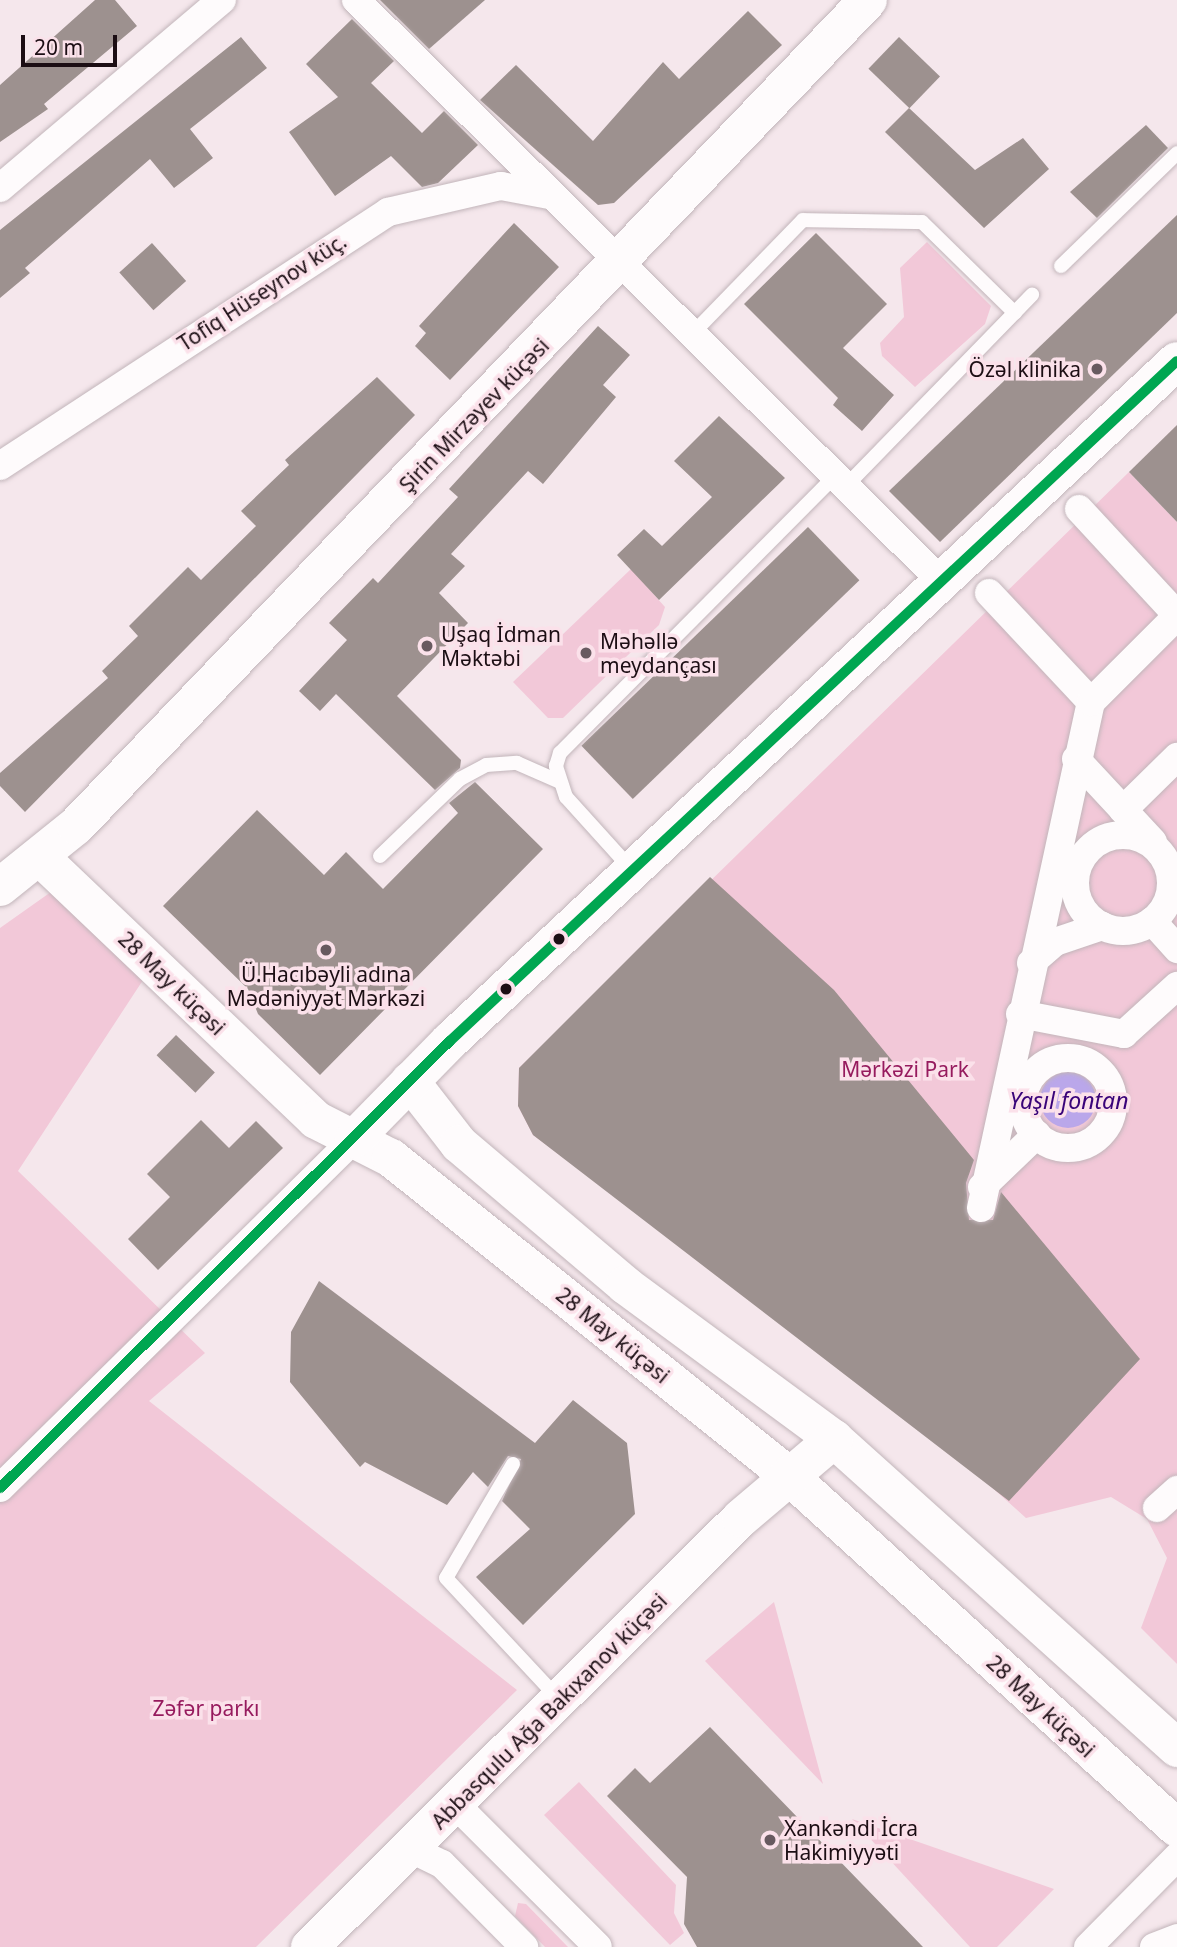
<!DOCTYPE html>
<html>
<head>
<meta charset="utf-8">
<style>
	body { margin:0 }
	#map { position:relative; width:1177px; height:1947px; overflow:hidden; background:#f5e7ec; font-family:"Noto Sans",sans-serif }
	div>[style] { position:absolute }
	.green>* { inset:0; background:#f2c8d8 }
	.water>* { inset:0; background:#baa7ea }
	.round { border-radius:50% }
	.building>* { inset:0; background:#9d918f; transform-origin:0 0 }
	.roads { filter:drop-shadow(0 0 2px #c2b5ba) drop-shadow(0 0 2px #c2b5ba) }
	.lane>* { height:14px; margin:-7px; padding:0 7px; transform-origin:7px; border-radius:7px; background:#fefbfc }
	.street>* { height:28px; margin:-14px; padding:0 14px; transform-origin:14px; border-radius:14px; background:#fefbfc }
	.street>.ring { margin:-14px; padding:0; box-sizing:content-box; background:none; border:28px solid #fefbfc; border-radius:50% }
	.secondary>* { height:38px; margin:-19px; padding:0 19px; transform-origin:19px; border-radius:19px; background:#fefbfc }
	.bus-1>* { height:10px; margin:-5px; padding:0 5px; transform-origin:5px; border-radius:5px; background:#00a651 }
	.dots>* { width:19px; height:19px; translate:-50% -50%; box-sizing:border-box; border:4px solid #fbe1ea; border-radius:50% }
	span { translate:-50% -50%; white-space:nowrap; text-align:center; line-height:1.15; -webkit-text-stroke:7px #fbe1ea; paint-order:stroke }
	.street-label { font-size:21px; color:#1c0e14 }
	.poi-label { font-size:21px; color:#1c0e14 }
	.right { translate:-100% -50%; text-align:right }
	.left { translate:0 -50%; text-align:left }
	.park-label { font-size:21px; color:#961b5e }
	.water-label { font-size:23px; color:#390379; font-style:italic }
	.scale { position:absolute; left:21px; top:35px; width:96px; height:32px; box-sizing:border-box; border:4px solid #1c0e14; border-top:0; padding-left:9px; font-size:21px; line-height:24px; white-space:nowrap; color:#1c0e14; -webkit-text-stroke:5px #fbe1ea; paint-order:stroke }
</style>
</head>
<body>
<div id="map">
	<div class="green">
		<div style="clip-path:polygon(927px 242px,991px 306px,985px 324px,915px 387px,882px 356px,880px 343px,904px 317px,900px 268px)"></div>
		<div style="clip-path:polygon(1129px 472px,1177px 522px,1177px 1664px,1141px 1628px,1167px 1558px,1147px 1519px,1111px 1497px,1026px 1518px,913px 1417px,533px 1135px,518px 1106px,519px 1068px)"></div>
		<div style="clip-path:polygon(631px 569px,665px 607px,659px 625px,563px 718px,548px 718px,513px 682px)"></div>
		<div style="clip-path:polygon(58px 887px,145px 977px,18px 1171px,205px 1353px,149px 1401px,517px 1690px,256px 1947px,0 1947px,0 928px)"></div>
		<div style="clip-path:polygon(774px 1602px,823px 1784px,705px 1661px)"></div>
		<div style="clip-path:polygon(579px 1782px,676px 1885px,674px 1913px,684px 1933px,670px 1945px,544px 1815px)"></div>
		<div style="clip-path:polygon(852px 1819px,1054px 1889px,997px 1947px,970px 1947px)"></div>
		<div style="clip-path:polygon(518px 1903px,526px 1904px,568px 1947px,545px 1947px,515px 1916px)"></div>
	</div>
	<div class="water">
		<div class="round" style="left:1040px;top:1072px;width:56px;height:56px"></div>
	</div>
	<div class="building">
		<div style="clip-path:polygon(95px 0,115px 0,137px 26px,44px 104px,48px 109px,0 142px,0 85px)"></div>
		<div style="clip-path:polygon(380px 0,485px 0,429px 49px)"></div>
		<div style="clip-path:polygon(748px 11px,782px 45px,614px 203px,598px 205px,480px 100px,516px 65px,593px 141px,663px 62px,679px 79px)"></div>
		<div style="clip-path:polygon(352px 19px,394px 61px,371px 83px,422px 133px,444px 111px,478px 145px,438px 183px,422px 187px,391px 156px,335px 196px,289px 132px,338px 97px,306px 64px)"></div>
		<div style="clip-path:polygon(241px 37px,267px 68px,190px 129px,213px 158px,174px 188px,150px 159px,25px 268px,30px 273px,0 298px,0 230px)"></div>
		<div style="left:899px;top:37px;width:57px;height:44px;rotate:44deg"></div>
		<div style="clip-path:polygon(909px 108px,975px 170px,1023px 138px,1049px 169px,984px 228px,885px 132px)"></div>
		<div style="clip-path:polygon(1146px 125px,1168px 148px,1097px 218px,1070px 192px)"></div>
		<div style="clip-path:polygon(1177px 215px,1177px 313px,940px 542px,889px 491px)"></div>
		<div style="clip-path:polygon(514px 223px,559px 267px,450px 380px,415px 346px,426px 333px,419px 326px)"></div>
		<div style="clip-path:polygon(816px 233px,887px 304px,843px 348px,894px 395px,862px 431px,833px 405px,838px 398px,744px 304px)"></div>
		<div style="left:152px;top:243px;width:51px;height:44px;rotate:48deg"></div>
		<div style="clip-path:polygon(598px 326px,630px 355px,603px 385px,616px 397px,543px 484px,528px 471px,451px 554px,465px 566px,439px 593px,468px 623px,397px 696px,461px 760px,460px 768px,435px 790px,336px 694px,320px 711px,299px 691px,347px 640px,329px 623px,373px 578px,378px 583px,458px 497px,449px 489px)"></div>
		<div style="clip-path:polygon(377px 377px,415px 415px,25px 812px,0 786px,0 773px,108px 678px,102px 671px,138px 636px,129px 626px,188px 567px,201px 580px,256px 526px,241px 511px,289px 465px,285px 460px)"></div>
		<div style="clip-path:polygon(719px 416px,785px 478px,659px 600px,617px 555px,644px 529px,662px 546px,712px 497px,674px 461px)"></div>
		<div style="clip-path:polygon(1177px 425px,1177px 522px,1129px 472px)"></div>
		<div style="left:808px;top:527px;width:74px;height:315px;rotate:46deg"></div>
		<div style="clip-path:polygon(475px 782px,543px 849px,320px 1075px,258px 1014px,248px 989px,163px 906px,257px 810px,324px 875px,346px 852px,383px 889px,458px 813px,449px 803px)"></div>
		<div style="clip-path:polygon(710px 877px,834px 990px,974px 1160px,966px 1183px,969px 1220px,993px 1220px,1001px 1192px,1140px 1359px,1009px 1501px,533px 1135px,518px 1106px,519px 1068px)"></div>
		<div style="left:176px;top:1035px;width:54px;height:28px;rotate:44deg"></div>
		<div style="clip-path:polygon(201px 1120px,229px 1148px,256px 1121px,283px 1148px,158px 1270px,128px 1239px,170px 1197px,147px 1174px)"></div>
		<div style="clip-path:polygon(319px 1281px,535px 1443px,573px 1400px,627px 1443px,635px 1514px,523px 1625px,476px 1577px,530px 1529px,502px 1501px,521px 1459px,508px 1456px,488px 1487px,473px 1472px,447px 1505px,365px 1462px,360px 1467px,290px 1382px,291px 1332px)"></div>
		<div style="clip-path:polygon(710px 1727px,923px 1947px,697px 1947px,684px 1924px,687px 1877px,607px 1796px,635px 1768px,650px 1783px)"></div>
	</div>
	<div class="roads">
		<div class="lane">
			<div style="left:1061px;top:266px;width:162px;rotate:-44.2deg"></div>
			<div style="left:694px;top:332px;width:156px;rotate:-45.8deg"></div>
			<div style="left:803px;top:220px;width:119px;rotate:1deg"></div>
			<div style="left:922px;top:222px;width:130px;rotate:44.4deg"></div>
			<div style="left:846px;top:486px;width:267px;rotate:-45.8deg"></div>
			<div style="left:380px;top:856px;width:111px;rotate:-43.9deg"></div>
			<div style="left:460px;top:779px;width:30px;rotate:-28deg"></div>
			<div style="left:486px;top:765px;width:31px;rotate:-4deg"></div>
			<div style="left:517px;top:763px;width:45px;rotate:23.7deg"></div>
			<div style="left:632px;top:870px;width:98px;rotate:-132.1deg"></div>
			<div style="left:566px;top:797px;width:33px;rotate:-108deg"></div>
			<div style="left:556px;top:766px;width:14px;rotate:-73deg"></div>
			<div style="left:560px;top:753px;width:390px;rotate:-45.2deg"></div>
			<div style="left:513px;top:1464px;width:132px;rotate:120.4deg"></div>
			<div style="left:446px;top:1578px;width:163px;rotate:47deg"></div>
		</div>
		<div class="street">
			<div style="left:356px;top:0;width:829px;rotate:44.8deg"></div>
			<div style="left:0;top:188px;width:291px;rotate:-40.3deg"></div>
			<div style="left:0;top:466px;width:464px;rotate:-33.2deg"></div>
			<div style="left:388px;top:212px;width:116px;rotate:-13deg"></div>
			<div style="left:501px;top:186px;width:49px;rotate:10.6deg"></div>
			<div style="left:1079px;top:509px;width:144px;rotate:47.2deg"></div>
			<div style="left:989px;top:593px;width:149px;rotate:46.9deg"></div>
			<div style="left:1076px;top:759px;width:113px;rotate:47.1deg"></div>
			<div style="left:1123px;top:810px;width:76px;rotate:-44.5deg"></div>
			<div class="ring" style="left:1075px;top:835px;width:68px;height:68px"></div>
			<div style="left:1152px;top:921px;width:38px;rotate:48deg"></div>
			<div style="left:1031px;top:963px;width:32px;rotate:-41deg"></div>
			<div style="left:1055px;top:942px;width:50px;rotate:-18.8deg"></div>
			<div style="left:1020px;top:1014px;width:106px;rotate:10.9deg"></div>
			<div style="left:1124px;top:1034px;width:72px;rotate:-42.2deg"></div>
			<div class="ring" style="left:1023px;top:1058px;width:62px;height:62px"></div>
			<div style="left:982px;top:1187px;width:76px;rotate:-43.9deg"></div>
			<div style="left:981px;top:1208px;width:518px;rotate:-77.74deg"></div>
			<div style="left:1091px;top:702px;width:122px;rotate:-45deg"></div>
			<div style="left:0;top:1488px;width:497px;rotate:-44.6deg"></div>
			<div style="left:1157px;top:1508px;width:27px;rotate:-42deg"></div>
			<div style="left:457px;top:1806px;width:199px;rotate:45deg"></div>
			<div style="left:411px;top:1849px;width:34px;rotate:26deg"></div>
			<div style="left:442px;top:1864px;width:117px;rotate:45.3deg"></div>
			<div style="left:1088px;top:1947px;width:127px;rotate:-45.3deg"></div>
			<div style="left:1154px;top:1947px;width:25px;rotate:-21deg"></div>
		</div>
		<div class="secondary">
			<div style="left:40px;top:857px;width:381px;rotate:43.6deg"></div>
			<div style="left:316px;top:1120px;width:84px;rotate:26.9deg"></div>
			<div style="left:391px;top:1158px;width:508px;rotate:38.61deg"></div>
			<div style="left:788px;top:1475px;width:525px;rotate:42.22deg"></div>
			<div style="left:0;top:887px;width:97px;rotate:-38.8deg"></div>
			<div style="left:76px;top:826px;width:1144px;rotate:-46.2deg"></div>
			<div style="left:410px;top:1081px;width:80px;rotate:52.1deg"></div>
			<div style="left:459px;top:1144px;width:218px;rotate:40.3deg"></div>
			<div style="left:625px;top:1285px;width:260px;rotate:36.4deg"></div>
			<div style="left:834px;top:1439px;width:462px;rotate:42deg"></div>
			<div style="left:354px;top:1139px;width:137px;rotate:-45.6deg"></div>
			<div style="left:450px;top:1041px;width:995px;rotate:-43.09deg"></div>
			<div style="left:310px;top:1947px;width:608px;rotate:-44.87deg"></div>
			<div style="left:741px;top:1518px;width:122px;rotate:-40.3deg"></div>
		</div>
	</div>
	<div class="bus-1">
		<div style="left:0;top:1488px;width:634px;rotate:-44.81deg"></div>
		<div style="left:450px;top:1041px;width:995px;rotate:-43.09deg"></div>
	</div>
	<div class="dots">
		<div style="left:1097px;top:369px;background:#685a60"></div>
		<div style="left:427px;top:646px;background:#685a60"></div>
		<div style="left:586px;top:653px;background:#685a60"></div>
		<div style="left:559px;top:939px;background:#1c0e14"></div>
		<div style="left:326px;top:950px;background:#685a60"></div>
		<div style="left:506px;top:989px;background:#1c0e14"></div>
		<div style="left:770px;top:1840px;background:#685a60"></div>
	</div>
	<div class="street-label">
		<span style="left:262px;top:292px;rotate:-33deg">Tofiq Hüseynov küç.</span>
		<span style="left:474px;top:415px;rotate:-46deg">Şirin Mirzəyev küçəsi</span>
		<span style="left:172px;top:983px;rotate:44deg">28 May küçəsi</span>
		<span style="left:613px;top:1335px;rotate:39deg">28 May küçəsi</span>
		<span style="left:1041px;top:1706px;rotate:43deg">28 May küçəsi</span>
		<span style="left:549px;top:1711px;rotate:-45deg">Abbasqulu Ağa Bakıxanov küçəsi</span>
	</div>
	<div class="poi-label">
		<span class="right" style="left:1081px;top:369px">Özəl klinika</span>
		<span class="left" style="left:441px;top:646px">Uşaq İdman<br>Məktəbi</span>
		<span class="left" style="left:600px;top:653px">Məhəllə<br>meydançası</span>
		<span style="left:326px;top:986px">Ü.Hacıbəyli adına<br>Mədəniyyət Mərkəzi</span>
		<span class="left" style="left:784px;top:1840px">Xankəndi İcra<br>Hakimiyyəti</span>
	</div>
	<div class="park-label">
		<span style="left:905px;top:1069px">Mərkəzi Park</span>
		<span style="left:206px;top:1708px">Zəfər parkı</span>
	</div>
	<div class="water-label">
		<span style="left:1069px;top:1100px">Yaşıl fontan</span>
	</div>
	<div class="scale">20 m</div>
</div>
</body>
</html>
